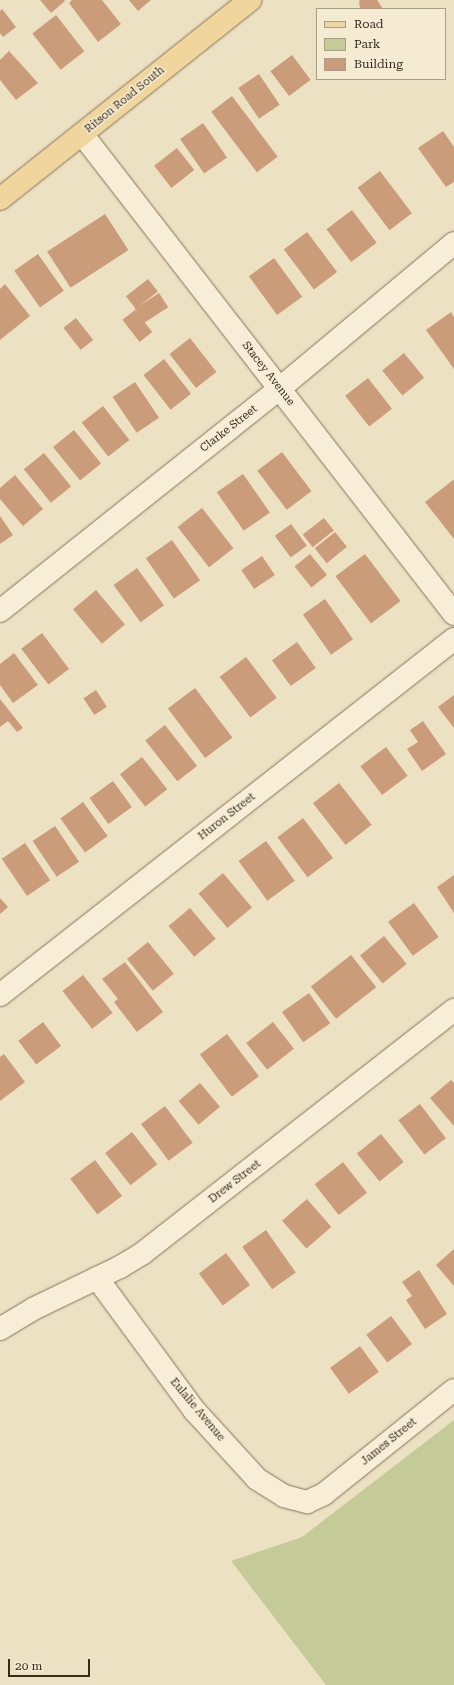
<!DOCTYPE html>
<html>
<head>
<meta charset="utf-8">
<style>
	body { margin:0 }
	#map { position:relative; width:454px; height:1685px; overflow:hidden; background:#ede1c3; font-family:"Roboto Serif",serif }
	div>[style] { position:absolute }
	.green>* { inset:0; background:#c5cb98 }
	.building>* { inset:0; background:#cb9c7a; transform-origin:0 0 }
	.roads { filter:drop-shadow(0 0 1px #87735a) drop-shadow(0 0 1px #87735a) }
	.minor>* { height:22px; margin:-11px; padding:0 11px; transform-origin:11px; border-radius:11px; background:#f8eed7 }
	.major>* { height:22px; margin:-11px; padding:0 11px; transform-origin:11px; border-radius:11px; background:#f0d69c }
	span { translate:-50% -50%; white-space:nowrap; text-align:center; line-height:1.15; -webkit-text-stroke:3px #f5ebd3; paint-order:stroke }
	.street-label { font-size:11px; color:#382b1e }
	.legend { position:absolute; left:316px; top:8px; width:130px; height:72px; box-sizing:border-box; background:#f5ebd3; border:1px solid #a99e8b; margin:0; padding:5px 7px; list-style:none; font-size:12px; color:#382b1e }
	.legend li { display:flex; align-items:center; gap:8px; height:20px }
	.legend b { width:20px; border:1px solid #a99e8b }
	.scale { position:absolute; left:8px; top:1659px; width:82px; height:18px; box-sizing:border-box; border:2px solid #382b1e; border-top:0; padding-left:5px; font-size:12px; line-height:14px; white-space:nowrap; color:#382b1e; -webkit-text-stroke:3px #f5ebd3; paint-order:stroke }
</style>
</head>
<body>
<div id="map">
	<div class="green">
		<div style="clip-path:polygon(454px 1420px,454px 1685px,326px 1685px,231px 1561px,302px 1537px)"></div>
	</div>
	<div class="building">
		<div style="clip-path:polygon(40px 0,64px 0,65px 1px,51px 13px)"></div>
		<div style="clip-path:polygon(72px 0,102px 0,121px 24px,98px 42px,69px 3px)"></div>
		<div style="clip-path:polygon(129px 0,151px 0,138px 11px)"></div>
		<div style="clip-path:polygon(361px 0,377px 0,383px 9px,360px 9px,359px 1px)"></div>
		<div style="clip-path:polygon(2px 9px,16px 27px,3px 37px,0 33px,0 11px)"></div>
		<div style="left:56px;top:15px;width:46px;height:30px;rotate:52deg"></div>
		<div style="clip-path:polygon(9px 51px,38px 83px,16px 100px,0 80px,0 60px)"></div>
		<div style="left:292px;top:55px;width:31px;height:27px;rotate:53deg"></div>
		<div style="left:259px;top:74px;width:37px;height:25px;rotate:56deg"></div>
		<div style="left:232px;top:96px;width:76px;height:26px;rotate:53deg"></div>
		<div style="left:203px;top:123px;width:42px;height:28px;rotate:55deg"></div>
		<div style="clip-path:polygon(443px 131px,454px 147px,454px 182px,446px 187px,418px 148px)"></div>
		<div style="left:177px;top:148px;width:28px;height:29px;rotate:52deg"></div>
		<div style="left:380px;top:171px;width:53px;height:28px;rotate:53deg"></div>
		<div style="left:352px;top:210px;width:41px;height:32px;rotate:53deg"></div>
		<div style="left:105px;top:214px;width:43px;height:69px;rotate:57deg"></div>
		<div style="left:307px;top:232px;width:50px;height:29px;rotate:53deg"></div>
		<div style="left:38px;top:254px;width:45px;height:29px;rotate:55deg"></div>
		<div style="left:274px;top:258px;width:48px;height:31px;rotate:54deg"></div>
		<div style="left:148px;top:279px;width:16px;height:28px;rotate:52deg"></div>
		<div style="clip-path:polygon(5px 284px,30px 316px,0 340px,0 289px)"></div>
		<div style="left:159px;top:293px;width:17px;height:29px;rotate:57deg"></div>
		<div style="left:135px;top:310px;width:28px;height:16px;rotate:52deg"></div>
		<div style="clip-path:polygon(451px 312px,454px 317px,454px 369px,426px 330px)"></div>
		<div style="left:76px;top:318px;width:28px;height:16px;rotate:52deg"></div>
		<div style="left:190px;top:338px;width:43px;height:26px;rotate:52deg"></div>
		<div style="left:404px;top:353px;width:32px;height:28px;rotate:51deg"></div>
		<div style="left:164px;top:359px;width:44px;height:26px;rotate:52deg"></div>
		<div style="left:368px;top:378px;width:39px;height:29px;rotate:52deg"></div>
		<div style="left:135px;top:382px;width:43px;height:27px;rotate:56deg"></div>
		<div style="left:103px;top:406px;width:43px;height:27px;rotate:52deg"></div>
		<div style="left:74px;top:430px;width:43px;height:27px;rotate:51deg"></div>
		<div style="left:282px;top:452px;width:49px;height:31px;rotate:53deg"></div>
		<div style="left:44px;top:453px;width:43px;height:26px;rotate:51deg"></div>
		<div style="left:243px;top:474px;width:47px;height:32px;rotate:55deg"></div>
		<div style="clip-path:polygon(15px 475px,43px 509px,23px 526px,0 499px,0 488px)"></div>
		<div style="clip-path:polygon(453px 480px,454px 481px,454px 539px,425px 502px)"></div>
		<div style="left:202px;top:508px;width:51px;height:31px;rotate:52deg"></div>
		<div style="clip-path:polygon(0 516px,13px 535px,0 544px)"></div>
		<div style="left:324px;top:518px;width:16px;height:27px;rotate:52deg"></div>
		<div style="left:291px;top:524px;width:27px;height:20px;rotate:54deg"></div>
		<div style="left:335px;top:532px;width:19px;height:26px;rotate:51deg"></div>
		<div style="left:172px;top:540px;width:49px;height:32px;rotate:55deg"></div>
		<div style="left:310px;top:554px;width:27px;height:20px;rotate:51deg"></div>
		<div style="left:365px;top:554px;width:59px;height:37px;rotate:53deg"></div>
		<div style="left:262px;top:556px;width:23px;height:25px;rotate:56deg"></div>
		<div style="left:137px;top:568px;width:46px;height:29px;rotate:54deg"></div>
		<div style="left:96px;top:590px;width:45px;height:30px;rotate:50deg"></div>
		<div style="left:325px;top:599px;width:49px;height:27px;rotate:55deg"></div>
		<div style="left:42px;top:633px;width:45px;height:26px;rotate:53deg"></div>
		<div style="left:297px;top:642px;width:32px;height:31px;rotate:54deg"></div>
		<div style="clip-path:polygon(14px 653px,38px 685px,13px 703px,0 685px,0 664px)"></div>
		<div style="left:246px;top:657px;width:51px;height:33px;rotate:53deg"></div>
		<div style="left:195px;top:688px;width:62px;height:34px;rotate:53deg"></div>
		<div style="left:96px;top:690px;width:20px;height:15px;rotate:57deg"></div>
		<div style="clip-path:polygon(454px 695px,454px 728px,438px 707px)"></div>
		<div style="clip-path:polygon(0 699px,23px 728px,17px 732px,8px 721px,0 727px)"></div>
		<div style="clip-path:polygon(423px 721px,446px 754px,422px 771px,407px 749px,418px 742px,410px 730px)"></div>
		<div style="left:165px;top:725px;width:52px;height:25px;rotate:52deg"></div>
		<div style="left:386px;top:747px;width:36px;height:32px;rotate:53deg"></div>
		<div style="left:142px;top:757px;width:41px;height:28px;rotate:52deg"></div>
		<div style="left:113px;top:781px;width:32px;height:29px;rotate:54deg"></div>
		<div style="left:339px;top:783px;width:53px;height:33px;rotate:52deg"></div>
		<div style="left:83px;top:802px;width:42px;height:28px;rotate:54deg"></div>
		<div style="left:303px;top:818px;width:50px;height:32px;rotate:53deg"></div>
		<div style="left:55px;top:826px;width:43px;height:27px;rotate:56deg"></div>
		<div style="left:266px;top:841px;width:49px;height:34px;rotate:54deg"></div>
		<div style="left:25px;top:843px;width:45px;height:28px;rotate:56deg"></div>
		<div style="left:223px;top:873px;width:45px;height:32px;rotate:50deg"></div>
		<div style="clip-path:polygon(454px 875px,454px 913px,437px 887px)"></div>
		<div style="clip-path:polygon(0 898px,8px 907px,0 914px)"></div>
		<div style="left:414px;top:903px;width:42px;height:32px;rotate:54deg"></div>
		<div style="left:190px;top:908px;width:40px;height:28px;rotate:50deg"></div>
		<div style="left:384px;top:936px;width:36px;height:31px;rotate:51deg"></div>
		<div style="left:148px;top:942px;width:41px;height:27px;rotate:51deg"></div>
		<div style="left:351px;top:955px;width:41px;height:51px;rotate:52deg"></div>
		<div style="clip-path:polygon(125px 962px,163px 1012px,137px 1032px,114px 1002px,118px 999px,102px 979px)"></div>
		<div style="left:83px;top:975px;width:48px;height:26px;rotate:52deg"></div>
		<div style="left:309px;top:993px;width:37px;height:33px;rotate:55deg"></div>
		<div style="left:43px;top:1022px;width:30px;height:31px;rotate:53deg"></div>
		<div style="left:273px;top:1022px;width:34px;height:34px;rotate:52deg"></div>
		<div style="left:227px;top:1034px;width:53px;height:34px;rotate:53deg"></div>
		<div style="clip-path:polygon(4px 1054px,25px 1082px,0 1101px,0 1057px)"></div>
		<div style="clip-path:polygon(451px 1080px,454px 1083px,454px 1126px,430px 1098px)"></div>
		<div style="left:200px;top:1083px;width:31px;height:28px;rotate:50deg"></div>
		<div style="left:420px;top:1104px;width:43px;height:27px;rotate:53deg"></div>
		<div style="left:165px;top:1106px;width:46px;height:30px;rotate:53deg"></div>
		<div style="left:132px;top:1132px;width:41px;height:34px;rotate:52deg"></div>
		<div style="left:381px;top:1134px;width:36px;height:31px;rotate:51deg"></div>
		<div style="left:95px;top:1160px;width:45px;height:31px;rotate:53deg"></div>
		<div style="left:343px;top:1162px;width:39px;height:36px;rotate:52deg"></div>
		<div style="left:307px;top:1199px;width:37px;height:33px;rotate:49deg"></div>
		<div style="left:266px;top:1230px;width:52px;height:29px;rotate:55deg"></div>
		<div style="clip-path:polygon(454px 1249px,454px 1286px,436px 1265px)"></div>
		<div style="left:226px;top:1253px;width:40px;height:34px;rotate:53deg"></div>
		<div style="clip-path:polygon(419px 1270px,447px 1314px,425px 1329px,406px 1300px,412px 1296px,402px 1282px)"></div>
		<div style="left:391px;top:1316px;width:35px;height:31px;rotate:53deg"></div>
		<div style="left:360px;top:1346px;width:32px;height:37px;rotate:54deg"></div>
	</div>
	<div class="roads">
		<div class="minor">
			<div style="left:82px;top:134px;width:607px;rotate:52.22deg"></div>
			<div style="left:0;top:611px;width:357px;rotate:-38.5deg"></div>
			<div style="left:279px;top:389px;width:228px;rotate:-39.8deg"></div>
			<div style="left:0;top:995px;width:577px;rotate:-38.1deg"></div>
			<div style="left:97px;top:1278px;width:164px;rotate:53.7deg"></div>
			<div style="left:194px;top:1410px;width:93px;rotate:47.6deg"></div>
			<div style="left:257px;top:1479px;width:32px;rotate:32deg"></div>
			<div style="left:284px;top:1496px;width:24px;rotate:15deg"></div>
			<div style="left:307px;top:1502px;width:19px;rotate:-25deg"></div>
			<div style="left:324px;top:1494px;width:166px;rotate:-38.7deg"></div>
			<div style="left:0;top:1329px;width:39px;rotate:-31deg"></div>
			<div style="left:33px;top:1309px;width:97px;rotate:-25.8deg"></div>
			<div style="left:120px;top:1267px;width:27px;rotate:-31deg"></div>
			<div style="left:143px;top:1253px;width:395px;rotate:-38deg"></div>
		</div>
		<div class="major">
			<div style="left:0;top:199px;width:320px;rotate:-38.5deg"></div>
		</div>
	</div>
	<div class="street-label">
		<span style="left:125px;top:100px;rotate:-39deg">Ritson Road South</span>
		<span style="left:268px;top:374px;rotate:52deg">Stacey Avenue</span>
		<span style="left:229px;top:429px;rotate:-38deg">Clarke Street</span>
		<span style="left:227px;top:817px;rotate:-38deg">Huron Street</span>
		<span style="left:235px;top:1182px;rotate:-38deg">Drew Street</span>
		<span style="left:197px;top:1410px;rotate:50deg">Eulalie Avenue</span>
		<span style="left:389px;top:1442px;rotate:-39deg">James Street</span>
	</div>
	<ul class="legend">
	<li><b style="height:5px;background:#f0d69c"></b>Road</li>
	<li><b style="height:11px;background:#c5cb98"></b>Park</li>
	<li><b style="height:11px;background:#cb9c7a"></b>Building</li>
	</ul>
	<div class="scale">20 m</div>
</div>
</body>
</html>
